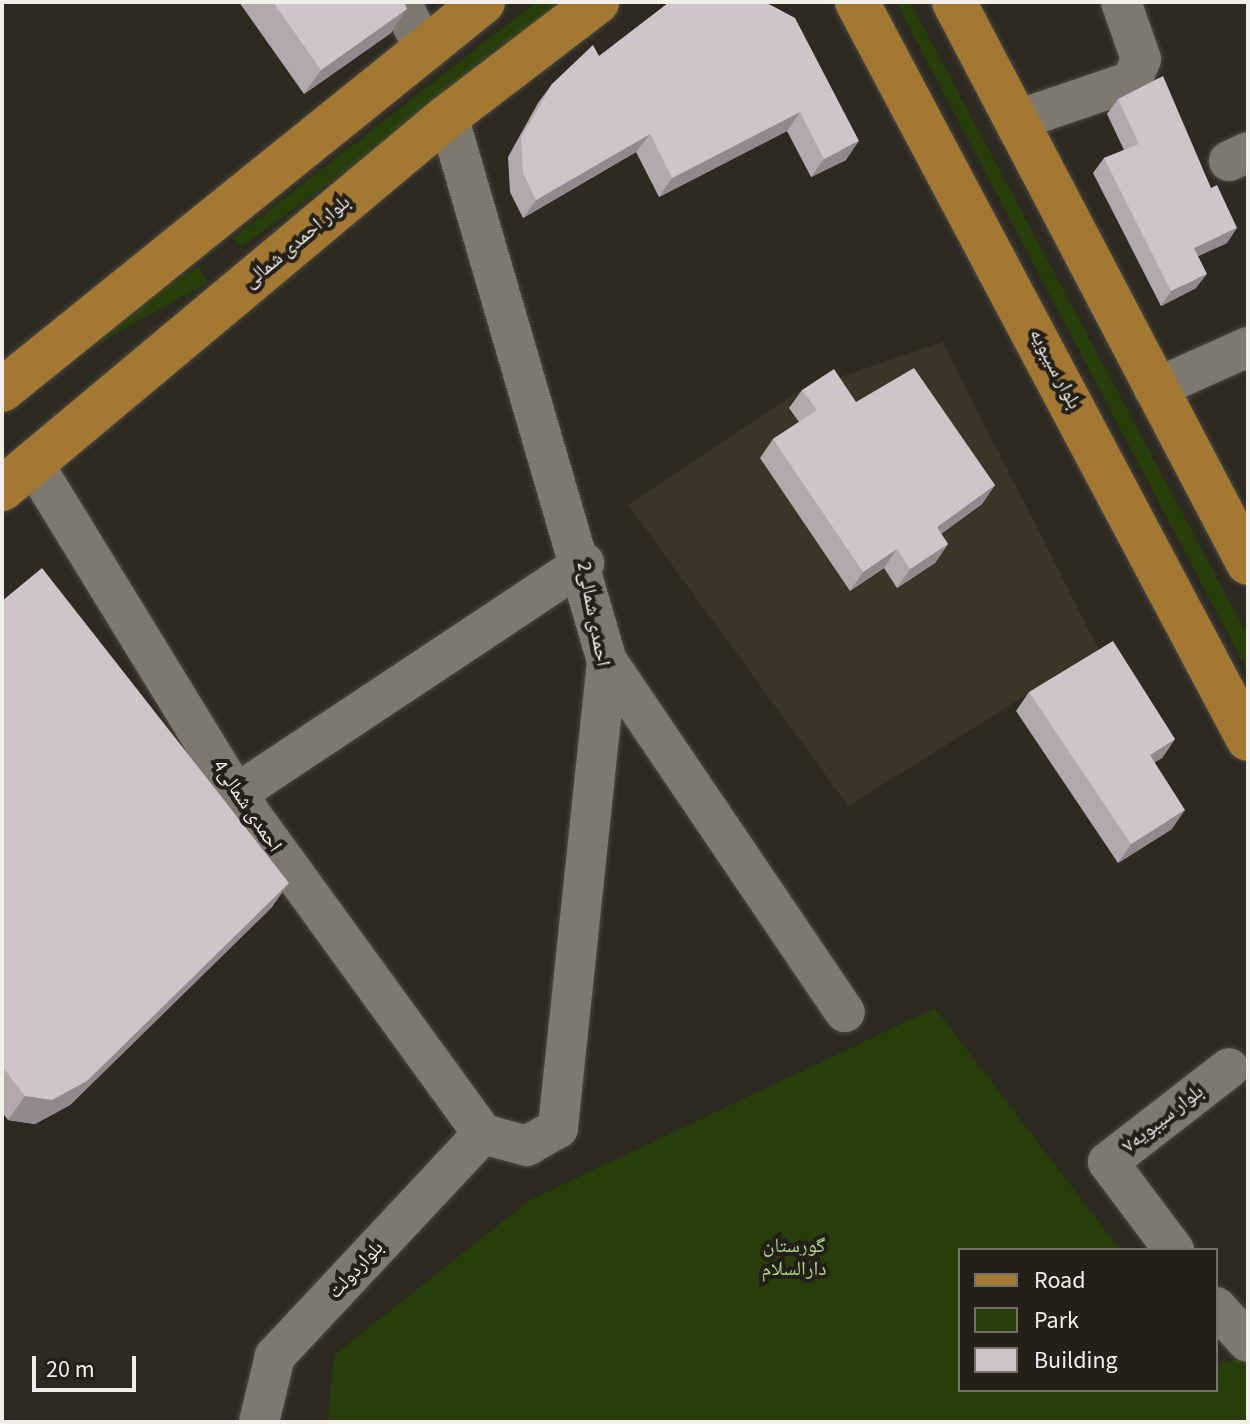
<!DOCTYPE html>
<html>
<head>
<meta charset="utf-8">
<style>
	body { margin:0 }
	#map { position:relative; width:1250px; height:1424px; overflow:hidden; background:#2d2a22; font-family:"Source Sans 3","Noto Naskh Arabic",sans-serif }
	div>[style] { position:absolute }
	.built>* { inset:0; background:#3b3528 }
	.green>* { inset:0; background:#273d0a; transform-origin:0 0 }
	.roads { filter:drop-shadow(0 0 2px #4b4842) drop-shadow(0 0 2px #4b4842) }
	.minor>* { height:40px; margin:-20px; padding:0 20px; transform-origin:20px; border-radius:20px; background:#7d7970 }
	.major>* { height:44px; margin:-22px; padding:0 22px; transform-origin:22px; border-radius:22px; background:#a37832 }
	.wall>* { inset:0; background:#b2a9ad }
	.shaded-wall>* { inset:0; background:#91898d }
	.building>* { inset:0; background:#cfc4c9 }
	span { translate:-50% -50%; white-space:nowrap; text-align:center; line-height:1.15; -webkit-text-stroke:8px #242019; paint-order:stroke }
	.street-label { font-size:20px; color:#f2f0eb }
	.park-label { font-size:20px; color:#afd888 }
	.frame { position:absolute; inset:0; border:4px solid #f2f0eb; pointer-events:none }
	.legend { position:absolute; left:958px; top:1248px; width:260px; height:144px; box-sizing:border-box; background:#242019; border:2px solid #76736d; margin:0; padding:10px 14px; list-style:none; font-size:24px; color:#f2f0eb }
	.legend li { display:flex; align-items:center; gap:16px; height:40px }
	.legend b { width:40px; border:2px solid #76736d }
	.scale { position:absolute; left:32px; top:1356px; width:104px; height:36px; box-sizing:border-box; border:4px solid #f2f0eb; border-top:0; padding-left:10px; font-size:24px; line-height:28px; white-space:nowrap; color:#f2f0eb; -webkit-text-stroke:6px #242019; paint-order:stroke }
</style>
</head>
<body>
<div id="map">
	<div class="built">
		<div style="clip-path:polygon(943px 342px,1099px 650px,848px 806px,628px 505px,799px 391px)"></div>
	</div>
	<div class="green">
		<div style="clip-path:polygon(536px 2px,576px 2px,242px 247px,233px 238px)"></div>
		<div style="clip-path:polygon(896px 2px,910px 2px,1248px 636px,1248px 672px)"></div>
		<div style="left:199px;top:267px;width:18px;height:254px;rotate:61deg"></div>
		<div style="clip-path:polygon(935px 1008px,1120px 1250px,960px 1250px,960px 1390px,1216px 1390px,1216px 1364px,1248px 1357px,1248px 1422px,328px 1422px,334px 1355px,530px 1200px)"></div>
	</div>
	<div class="roads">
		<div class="minor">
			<div style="left:401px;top:2px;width:55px;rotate:63.9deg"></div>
			<div style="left:448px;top:116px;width:568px;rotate:73.74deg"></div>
			<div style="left:607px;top:661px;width:470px;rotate:96deg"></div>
			<div style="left:558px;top:1128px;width:36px;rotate:150deg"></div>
			<div style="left:527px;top:1146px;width:46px;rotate:-164.7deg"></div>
			<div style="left:1015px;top:121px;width:124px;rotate:-18.9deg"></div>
			<div style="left:1132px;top:81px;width:24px;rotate:-68deg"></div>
			<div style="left:1141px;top:59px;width:60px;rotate:-109.3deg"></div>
			<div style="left:1229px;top:161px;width:21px;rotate:-25deg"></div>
			<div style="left:1154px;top:389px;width:103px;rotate:-24.1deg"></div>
			<div style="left:33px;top:463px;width:388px;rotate:58.5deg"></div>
			<div style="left:236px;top:794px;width:420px;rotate:54deg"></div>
			<div style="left:607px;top:661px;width:424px;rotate:55.9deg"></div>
			<div style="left:236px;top:794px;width:418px;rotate:-33.6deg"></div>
			<div style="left:1174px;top:1250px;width:110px;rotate:-126.9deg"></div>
			<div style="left:1108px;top:1162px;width:153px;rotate:-37.8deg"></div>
			<div style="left:1216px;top:1307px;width:47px;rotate:47.6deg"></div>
			<div style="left:259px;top:1422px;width:68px;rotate:-76.4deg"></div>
			<div style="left:275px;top:1356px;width:304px;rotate:-46.9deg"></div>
		</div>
		<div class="major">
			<div style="left:857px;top:2px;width:834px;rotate:62.05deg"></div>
			<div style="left:954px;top:2px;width:633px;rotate:62.34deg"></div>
			<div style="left:2px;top:390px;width:618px;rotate:-38.89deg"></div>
			<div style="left:2px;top:489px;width:581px;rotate:-39.91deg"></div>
			<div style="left:448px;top:116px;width:188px;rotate:-37.4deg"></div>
		</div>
	</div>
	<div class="wall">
		<div style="clip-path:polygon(239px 2px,404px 2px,391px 33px,304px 94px)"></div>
		<div style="clip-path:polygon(765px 2px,846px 160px,811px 177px,787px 131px,659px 197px,636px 152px,523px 218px,510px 192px,508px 157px,538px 103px,552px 84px,599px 56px)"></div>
		<div style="clip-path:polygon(1118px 99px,1227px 243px,1198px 256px,1196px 288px,1161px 306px,1093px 173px,1104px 158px,1124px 150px,1107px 114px)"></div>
		<div style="clip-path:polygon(802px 390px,856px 402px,995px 485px,982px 504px,941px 534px,948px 544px,935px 563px,897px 588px,884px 568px,850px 591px,760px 458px,773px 439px,799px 422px,789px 408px)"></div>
		<div style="clip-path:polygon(2px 601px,272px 907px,70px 1105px,35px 1124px,8px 1120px,2px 1112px)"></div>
		<div style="clip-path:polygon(1029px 692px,1175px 739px,1162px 758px,1154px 762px,1172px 829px,1118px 863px,1016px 711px)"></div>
	</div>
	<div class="shaded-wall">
		<div style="clip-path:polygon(407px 9px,391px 33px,304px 94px,321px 70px)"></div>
		<div style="clip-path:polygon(800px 112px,787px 131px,659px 197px,672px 178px)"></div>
		<div style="clip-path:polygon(650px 134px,636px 152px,523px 218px,536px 200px)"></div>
		<div style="clip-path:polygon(859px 141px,846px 160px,811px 177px,824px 159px)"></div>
		<div style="clip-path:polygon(1237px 228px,1227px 243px,1183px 263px,1194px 248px)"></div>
		<div style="clip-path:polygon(1207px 274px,1196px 288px,1161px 306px,1171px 291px)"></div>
		<div style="clip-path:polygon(995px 485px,982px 504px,924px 546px,937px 527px)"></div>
		<div style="clip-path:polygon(948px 544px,935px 563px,897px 588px,910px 569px)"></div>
		<div style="clip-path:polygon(897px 549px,884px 568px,850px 591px,863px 572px)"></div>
		<div style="clip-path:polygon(1175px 739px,1162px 758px,1136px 774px,1150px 755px)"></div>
		<div style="clip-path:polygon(1185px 810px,1172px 829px,1118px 863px,1131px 844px)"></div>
		<div style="clip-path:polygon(289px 883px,272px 907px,70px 1105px,35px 1124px,8px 1120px,25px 1096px)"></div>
	</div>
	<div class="building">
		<div style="clip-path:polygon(273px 2px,404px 2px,407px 9px,321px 70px)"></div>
		<div style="clip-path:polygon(671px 2px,765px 2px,795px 18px,859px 141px,824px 159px,800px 112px,672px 178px,650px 134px,536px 200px,523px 173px,521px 138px,552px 84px,593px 45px,599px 56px,668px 3px)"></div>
		<div style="clip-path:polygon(1163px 76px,1211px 188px,1217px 185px,1237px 228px,1194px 248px,1207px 274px,1171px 291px,1104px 158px,1139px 144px,1118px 99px)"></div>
		<div style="clip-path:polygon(914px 368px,995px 485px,937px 527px,948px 544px,910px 569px,897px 549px,863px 572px,773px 439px,817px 410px,802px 390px,834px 369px,856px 402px)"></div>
		<div style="clip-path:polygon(42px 568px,289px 883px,87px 1081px,52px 1100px,25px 1096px,2px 1066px,2px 601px)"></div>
		<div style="clip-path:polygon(1113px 641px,1175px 739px,1150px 755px,1185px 810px,1131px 844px,1029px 692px)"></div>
	</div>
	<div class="street-label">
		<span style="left:297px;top:242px;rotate:-40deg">بلوار احمدی شمالی</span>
		<span style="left:1055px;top:369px;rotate:62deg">بلوار سیبویه</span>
		<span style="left:593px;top:614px;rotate:79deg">2احمدی شمالی</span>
		<span style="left:247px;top:806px;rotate:56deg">4احمدی شمالی</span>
		<span style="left:1163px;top:1119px;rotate:-38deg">بلوار سیبویه۷</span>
		<span style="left:356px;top:1270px;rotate:-47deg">بلواردولت</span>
	</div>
	<div class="park-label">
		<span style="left:794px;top:1258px">گورستان<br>دارالسلام</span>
	</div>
	<div class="frame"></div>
	<ul class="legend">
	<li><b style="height:10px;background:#a37832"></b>Road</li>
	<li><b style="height:22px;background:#273d0a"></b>Park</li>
	<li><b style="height:22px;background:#cfc4c9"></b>Building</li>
	</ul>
	<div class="scale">20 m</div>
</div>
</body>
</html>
